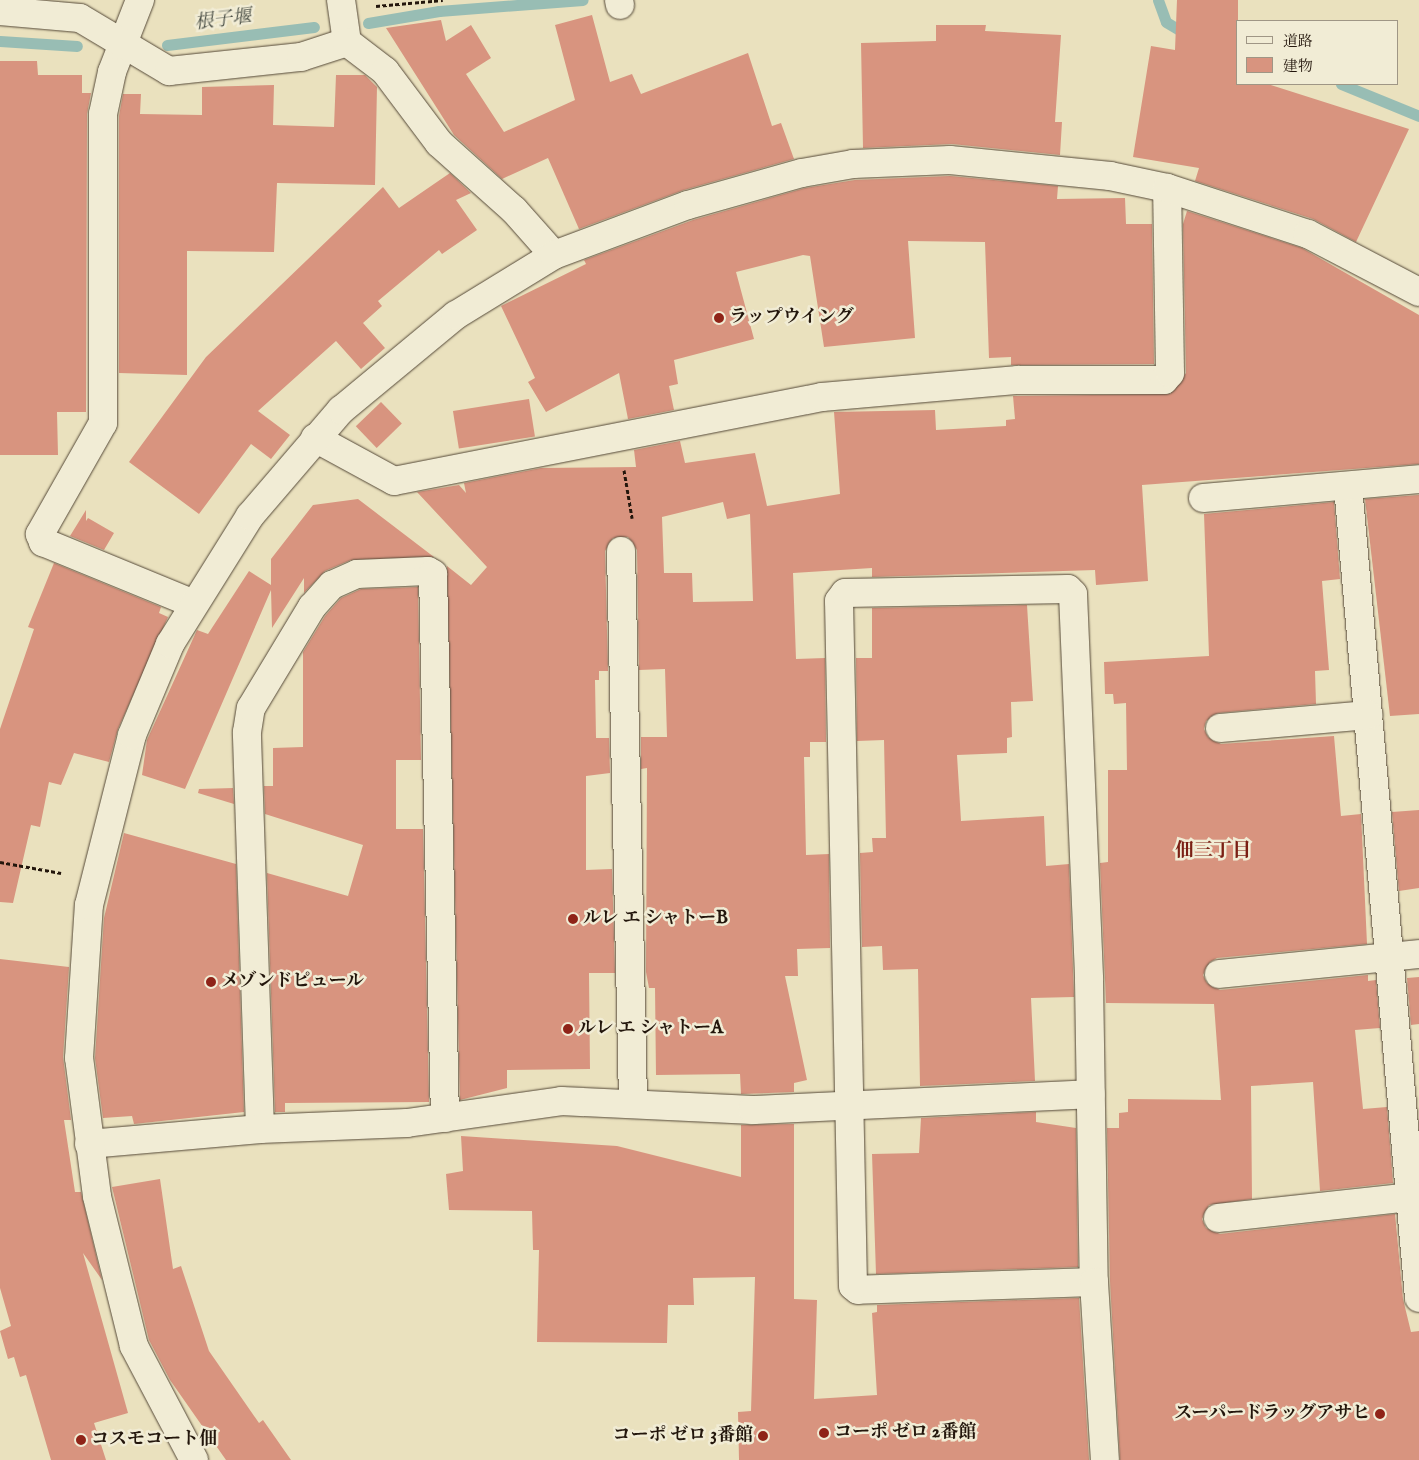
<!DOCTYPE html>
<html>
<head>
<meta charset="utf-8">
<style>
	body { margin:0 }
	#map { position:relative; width:1419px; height:1460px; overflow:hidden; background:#eae1be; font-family:"IM FELL English","Noto Serif JP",serif }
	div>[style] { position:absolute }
	.stream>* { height:11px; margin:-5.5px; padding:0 5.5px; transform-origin:5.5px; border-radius:5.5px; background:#98bdb4 }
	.building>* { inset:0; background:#d8947f; transform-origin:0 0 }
	.path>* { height:3px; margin-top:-1.5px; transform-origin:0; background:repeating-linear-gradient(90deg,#23160c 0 4px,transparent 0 6.5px) }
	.roads { filter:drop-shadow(0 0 1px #554938) drop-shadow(0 0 1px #554938) }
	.minor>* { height:28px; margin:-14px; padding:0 14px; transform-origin:14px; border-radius:14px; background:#f1ecd5 }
	.dots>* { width:14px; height:14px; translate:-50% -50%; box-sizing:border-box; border:2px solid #f1ecd5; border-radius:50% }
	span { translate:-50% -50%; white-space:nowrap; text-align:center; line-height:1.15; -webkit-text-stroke:5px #f1ecd5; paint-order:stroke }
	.poi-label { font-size:18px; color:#23160c; font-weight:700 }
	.left { translate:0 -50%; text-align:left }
	.right { translate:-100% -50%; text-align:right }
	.water-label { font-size:19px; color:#4c5047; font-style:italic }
	.neighbourhood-label { font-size:19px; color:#7a1f14; font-weight:700 }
	.legend { position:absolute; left:1236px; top:20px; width:162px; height:65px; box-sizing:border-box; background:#f1ecd5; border:1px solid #9f9685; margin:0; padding:6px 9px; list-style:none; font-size:15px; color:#23160c }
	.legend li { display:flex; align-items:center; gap:10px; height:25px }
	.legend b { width:25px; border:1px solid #9f9685 }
</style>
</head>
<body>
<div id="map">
	<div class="stream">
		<div style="left:1158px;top:0;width:23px;rotate:70deg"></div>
		<div style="left:1166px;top:22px;width:26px;rotate:31deg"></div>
		<div style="left:368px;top:23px;width:72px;rotate:-9.6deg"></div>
		<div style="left:439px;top:11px;width:144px;rotate:-4.4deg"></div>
		<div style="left:0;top:41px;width:77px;rotate:3.7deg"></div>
		<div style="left:167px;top:45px;width:148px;rotate:-7deg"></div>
		<div style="left:1341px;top:84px;width:84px;rotate:22.3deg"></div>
	</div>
	<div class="building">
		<div style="clip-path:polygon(1177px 0,1238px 0,1238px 84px,1268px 84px,1409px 129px,1356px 242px,1313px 219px,1195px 181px,1199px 168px,1133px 157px,1151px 46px,1175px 50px)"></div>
		<div style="clip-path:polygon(592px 15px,610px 82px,632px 74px,641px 94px,748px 53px,772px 126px,781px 123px,794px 159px,684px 190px,579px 229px,548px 158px,502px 179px,454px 135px,386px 28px,441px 20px,446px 41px,471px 25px,491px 58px,466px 74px,504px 132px,575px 100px,555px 25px)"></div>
		<div style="clip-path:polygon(936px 25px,986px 25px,985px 31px,1061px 35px,1055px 122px,1062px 122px,1060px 155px,952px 144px,863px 148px,861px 43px,936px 41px)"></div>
		<div style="clip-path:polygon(0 61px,37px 61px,38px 75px,82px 75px,82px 93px,91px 93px,87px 114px,86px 412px,57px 412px,58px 455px,0 455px)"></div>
		<div style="clip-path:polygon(336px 75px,365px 75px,377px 87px,375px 185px,277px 183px,274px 252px,187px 251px,187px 375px,119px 373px,119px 116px,123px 94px,141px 94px,140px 114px,202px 115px,202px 87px,274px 85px,273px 125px,334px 127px)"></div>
		<div style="clip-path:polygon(450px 173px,471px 193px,456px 200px,477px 230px,442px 254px,439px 250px,378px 301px,382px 306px,363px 323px,385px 348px,361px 369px,336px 341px,258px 411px,290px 435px,271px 459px,251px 444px,199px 514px,129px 462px,206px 357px,383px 187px,399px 208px)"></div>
		<div style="clip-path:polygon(950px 176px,1058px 186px,1057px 199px,1125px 198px,1126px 224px,1152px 224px,1154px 364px,1011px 365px,1011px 357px,989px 358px,985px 242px,908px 241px,915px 338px,824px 347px,810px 256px,803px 255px,736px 272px,754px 339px,674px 360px,678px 384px,669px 386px,674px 410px,628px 419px,619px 373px,546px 412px,528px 382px,535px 378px,501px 306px,586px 264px,584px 260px,693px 220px,805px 188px,855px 180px)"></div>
		<div style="clip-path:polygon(evenodd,1187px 211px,1302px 248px,1419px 315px,1419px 464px,1142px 485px,1148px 581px,1096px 585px,1095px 570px,872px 577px,872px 568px,793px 573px,796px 659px,825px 658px,826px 742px,810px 742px,810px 757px,804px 757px,806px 855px,829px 854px,830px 948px,797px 949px,798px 976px,785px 976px,807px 1080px,794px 1083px,794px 1092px,741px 1094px,740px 1074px,656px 1075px,655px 988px,649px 988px,646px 972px,647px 768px,641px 769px,641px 737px,667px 737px,665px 669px,639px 670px,637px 550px,628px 537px,613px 538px,605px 551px,608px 671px,599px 671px,599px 680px,595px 680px,596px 738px,609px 738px,610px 773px,586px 776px,586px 870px,612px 869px,615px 973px,589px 973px,590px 1069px,507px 1070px,507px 1088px,460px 1100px,447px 566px,471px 585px,487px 567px,417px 492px,459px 485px,466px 493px,464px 483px,541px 468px,636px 467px,634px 450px,680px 441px,685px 463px,755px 453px,767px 506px,840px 494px,834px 412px,935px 410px,936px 430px,1006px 426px,1006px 420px,1015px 419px,1013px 396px,1170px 394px,1186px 373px,1183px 224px,1187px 211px,723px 502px,727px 519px,750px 514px,753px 601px,693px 602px,692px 573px,664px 573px,662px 517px,723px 502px)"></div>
		<div style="left:529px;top:399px;width:38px;height:77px;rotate:81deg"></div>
		<div style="left:381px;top:402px;width:30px;height:35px;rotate:46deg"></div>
		<div style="clip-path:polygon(1419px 495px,1419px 714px,1390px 716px,1365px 499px)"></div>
		<div style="clip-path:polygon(358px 499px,434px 557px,351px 560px,325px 571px,304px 593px,304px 578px,272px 628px,271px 590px,185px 789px,142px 775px,147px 740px,197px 630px,208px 634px,249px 571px,271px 585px,271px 559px,313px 505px)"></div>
		<div style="clip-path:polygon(1334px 502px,1340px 579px,1322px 581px,1329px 670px,1315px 671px,1316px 704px,1218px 713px,1206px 721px,1204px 729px,1208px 737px,1221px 744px,1334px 736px,1341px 816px,1361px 814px,1367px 944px,1217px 958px,1210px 962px,1203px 975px,1207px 983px,1220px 990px,1368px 975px,1368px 981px,1376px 980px,1380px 1028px,1355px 1030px,1363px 1109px,1387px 1107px,1393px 1183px,1320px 1191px,1313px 1082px,1251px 1086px,1252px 1199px,1209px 1205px,1202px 1219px,1206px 1228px,1220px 1234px,1395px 1214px,1403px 1299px,1411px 1332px,1419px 1331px,1419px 1460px,1120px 1460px,1110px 1281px,1107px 1128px,1119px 1128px,1119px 1113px,1128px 1112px,1128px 1099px,1221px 1100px,1214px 1004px,1106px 1003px,1100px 863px,1108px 862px,1108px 770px,1127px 770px,1126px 703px,1114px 704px,1113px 694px,1105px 694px,1104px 662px,1209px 656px,1204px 514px)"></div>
		<div style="clip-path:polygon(86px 510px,86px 521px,88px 518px,114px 533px,104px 550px,70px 536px)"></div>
		<div style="clip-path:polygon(54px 563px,161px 607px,159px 613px,168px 617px,118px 729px,109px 762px,74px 753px,61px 785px,49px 782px,40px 827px,31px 825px,13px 903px,0 902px,0 729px,34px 629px,28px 627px)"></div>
		<div style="clip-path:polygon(418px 587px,421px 760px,396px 760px,396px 829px,423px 829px,429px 1102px,285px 1103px,285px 1112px,275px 1112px,267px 873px,348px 896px,363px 845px,265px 814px,264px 786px,273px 786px,273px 748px,303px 747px,303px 652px,325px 616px,341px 598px,361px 589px)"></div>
		<div style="clip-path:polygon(1027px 605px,1033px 701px,1011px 702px,1012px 737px,1007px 738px,1007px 753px,957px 755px,961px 821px,1044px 816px,1046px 866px,1069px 864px,1074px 997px,1031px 998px,1035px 1081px,920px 1086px,918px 969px,883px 970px,882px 946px,862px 947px,860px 853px,873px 852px,872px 838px,886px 838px,884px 740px,857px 741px,856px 658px,872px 658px,872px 608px)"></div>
		<div style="clip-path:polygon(233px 788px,234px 804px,198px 793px,199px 789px)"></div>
		<div style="clip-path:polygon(1419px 810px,1419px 888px,1399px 891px,1392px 812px)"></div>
		<div style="clip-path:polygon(124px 833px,236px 864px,244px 1112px,134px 1124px,132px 1116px,103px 1118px,95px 1058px,104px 918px)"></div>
		<div style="clip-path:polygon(0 959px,69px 967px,63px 1057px,71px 1120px,64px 1120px,75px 1192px,81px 1192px,102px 1280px,83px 1253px,128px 1413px,94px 1423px,106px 1460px,51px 1460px,26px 1375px,20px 1377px,14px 1357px,8px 1359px,0 1331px,11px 1326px,0 1288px)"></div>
		<div style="clip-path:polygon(1419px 977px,1419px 1024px,1411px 1025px,1407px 978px)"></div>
		<div style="clip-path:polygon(1036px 1112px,1036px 1122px,1076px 1128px,1078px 1267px,876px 1274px,872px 1154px,919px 1153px,921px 1118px)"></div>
		<div style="clip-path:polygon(794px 1124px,794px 1299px,817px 1300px,814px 1399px,877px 1395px,872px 1313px,877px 1312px,877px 1305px,1079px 1298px,1089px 1460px,739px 1460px,738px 1412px,751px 1411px,755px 1277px,693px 1278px,694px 1305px,668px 1305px,667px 1343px,537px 1342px,539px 1250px,533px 1250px,532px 1211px,449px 1210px,446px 1174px,463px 1171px,461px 1136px,617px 1146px,741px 1177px,741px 1125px)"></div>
		<div style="clip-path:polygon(160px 1179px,173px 1269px,181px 1266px,209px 1351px,259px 1423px,263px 1420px,291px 1460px,226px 1460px,170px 1380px,149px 1340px,112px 1187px)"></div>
	</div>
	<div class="path">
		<div style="left:376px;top:6px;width:67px;rotate:-5.1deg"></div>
		<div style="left:624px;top:470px;width:49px;rotate:80.5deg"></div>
		<div style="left:0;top:862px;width:62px;rotate:10.2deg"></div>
	</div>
	<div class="roads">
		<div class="minor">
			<div style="left:140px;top:0;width:77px;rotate:111.3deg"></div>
			<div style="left:112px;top:72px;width:43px;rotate:102.1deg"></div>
			<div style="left:103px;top:114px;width:309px;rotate:90deg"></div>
			<div style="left:103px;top:423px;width:128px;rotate:119.6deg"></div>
			<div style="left:40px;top:534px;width:9px;rotate:69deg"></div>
			<div style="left:43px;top:542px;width:163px;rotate:22.3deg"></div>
			<div style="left:341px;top:0;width:42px;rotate:81.9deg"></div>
			<div style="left:619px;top:0;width:5px;rotate:79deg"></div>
			<div style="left:0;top:11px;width:80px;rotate:5deg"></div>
			<div style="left:80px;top:18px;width:104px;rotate:30.8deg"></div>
			<div style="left:169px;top:71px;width:133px;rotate:-6.1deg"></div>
			<div style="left:301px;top:57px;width:48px;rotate:-18.1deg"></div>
			<div style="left:347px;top:42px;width:48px;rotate:37.3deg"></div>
			<div style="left:385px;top:71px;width:90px;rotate:53.1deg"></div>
			<div style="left:439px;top:143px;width:101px;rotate:41.8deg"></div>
			<div style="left:514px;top:210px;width:60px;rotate:48.4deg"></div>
			<div style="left:315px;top:438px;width:90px;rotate:28.6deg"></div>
			<div style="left:394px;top:481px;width:436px;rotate:-11.1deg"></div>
			<div style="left:822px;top:397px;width:197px;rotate:-5deg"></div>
			<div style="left:1018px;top:380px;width:146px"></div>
			<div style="left:1164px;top:380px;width:9px;rotate:-49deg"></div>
			<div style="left:1170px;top:373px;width:185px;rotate:-90.9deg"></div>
			<div style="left:1348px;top:486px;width:815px;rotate:85deg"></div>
			<div style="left:1203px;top:498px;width:217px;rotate:-5deg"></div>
			<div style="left:621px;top:551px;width:551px;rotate:88.75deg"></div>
			<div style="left:1220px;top:728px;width:149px;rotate:-5deg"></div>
			<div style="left:1219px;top:974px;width:201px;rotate:-5.7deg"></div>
			<div style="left:260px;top:1129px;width:397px;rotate:-91.9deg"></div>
			<div style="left:247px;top:732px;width:24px;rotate:-81deg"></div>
			<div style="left:251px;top:708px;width:118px;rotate:-58.9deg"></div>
			<div style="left:312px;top:607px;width:30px;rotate:-48deg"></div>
			<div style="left:332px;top:585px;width:27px;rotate:-24deg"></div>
			<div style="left:357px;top:574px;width:71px;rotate:-2.4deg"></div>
			<div style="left:428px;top:571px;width:6px;rotate:31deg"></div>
			<div style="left:433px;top:574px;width:544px;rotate:88.74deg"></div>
			<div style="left:89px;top:1144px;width:172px;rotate:-5deg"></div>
			<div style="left:260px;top:1129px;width:147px;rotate:-2.3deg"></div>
			<div style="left:407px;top:1123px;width:156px;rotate:-8.1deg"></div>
			<div style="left:561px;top:1101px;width:192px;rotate:2.7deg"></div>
			<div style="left:753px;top:1110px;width:338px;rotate:-2.7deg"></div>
			<div style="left:1218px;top:1218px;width:202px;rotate:-6.2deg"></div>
			<div style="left:1094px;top:1282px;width:236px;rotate:178.1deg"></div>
			<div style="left:858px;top:1290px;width:6px;rotate:-141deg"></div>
			<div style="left:853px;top:1286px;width:685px;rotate:-91.17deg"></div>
			<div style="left:839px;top:601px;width:10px;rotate:-53deg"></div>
			<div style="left:845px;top:593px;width:223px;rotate:-1deg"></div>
			<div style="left:1068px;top:589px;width:7px;rotate:45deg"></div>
			<div style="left:1073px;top:594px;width:386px;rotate:87.6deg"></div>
			<div style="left:1089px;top:980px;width:302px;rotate:89.1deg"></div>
			<div style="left:1094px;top:1282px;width:178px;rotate:86.5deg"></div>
			<div style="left:194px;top:1460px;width:129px;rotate:-117.8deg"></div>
			<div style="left:134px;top:1346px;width:154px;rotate:-103.9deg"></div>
			<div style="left:97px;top:1196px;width:139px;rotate:-97.4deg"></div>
			<div style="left:79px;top:1058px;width:153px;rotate:-86.3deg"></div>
			<div style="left:89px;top:905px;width:175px;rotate:-75.8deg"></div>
			<div style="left:132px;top:735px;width:99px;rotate:-67.3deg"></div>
			<div style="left:170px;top:644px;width:151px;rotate:-58deg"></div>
			<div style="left:250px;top:516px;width:140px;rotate:-49.4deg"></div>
			<div style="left:341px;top:410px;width:149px;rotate:-39.6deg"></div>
			<div style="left:456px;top:315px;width:115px;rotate:-31.5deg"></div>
			<div style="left:554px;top:255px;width:143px;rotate:-20.5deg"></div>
			<div style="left:688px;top:205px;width:118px;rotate:-15.7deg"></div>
			<div style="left:802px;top:173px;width:52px;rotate:-10deg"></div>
			<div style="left:853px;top:164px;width:97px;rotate:-2.4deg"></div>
			<div style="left:950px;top:160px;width:161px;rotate:5.7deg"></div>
			<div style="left:1110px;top:176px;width:58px;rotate:11.9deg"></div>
			<div style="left:1167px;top:188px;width:148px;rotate:18.1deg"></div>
			<div style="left:1308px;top:234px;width:125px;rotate:27.6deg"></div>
		</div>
	</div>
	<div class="dots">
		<div style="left:719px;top:318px;background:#8f2418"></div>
		<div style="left:573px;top:919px;background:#8f2418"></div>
		<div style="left:211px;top:982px;background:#8f2418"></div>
		<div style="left:568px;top:1029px;background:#8f2418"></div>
		<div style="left:1380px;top:1414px;background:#8f2418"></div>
		<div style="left:824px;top:1433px;background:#8f2418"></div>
		<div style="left:763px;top:1436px;background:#8f2418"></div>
		<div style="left:81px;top:1440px;background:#8f2418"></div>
	</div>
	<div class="poi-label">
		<span class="left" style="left:729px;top:318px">ラップウイング</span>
		<span class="left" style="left:583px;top:919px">ルレ エ シャトーB</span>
		<span class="left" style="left:221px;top:982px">メゾンドピュール</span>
		<span class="left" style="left:578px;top:1029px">ルレ エ シャトーA</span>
		<span class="right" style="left:1370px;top:1414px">スーパードラッグアサヒ</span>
		<span class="left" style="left:834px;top:1433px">コーポ ゼロ 2番館</span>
		<span class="right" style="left:753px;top:1436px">コーポ ゼロ 3番館</span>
		<span class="left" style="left:91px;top:1440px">コスモコート佃</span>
	</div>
	<div class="water-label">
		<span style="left:223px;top:21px;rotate:-7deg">根子堰</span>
	</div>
	<div class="neighbourhood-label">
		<span style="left:1213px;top:852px">佃三丁目</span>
	</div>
	<ul class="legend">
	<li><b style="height:6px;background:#f1ecd5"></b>道路</li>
	<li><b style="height:14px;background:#d8947f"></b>建物</li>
	</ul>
</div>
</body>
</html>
